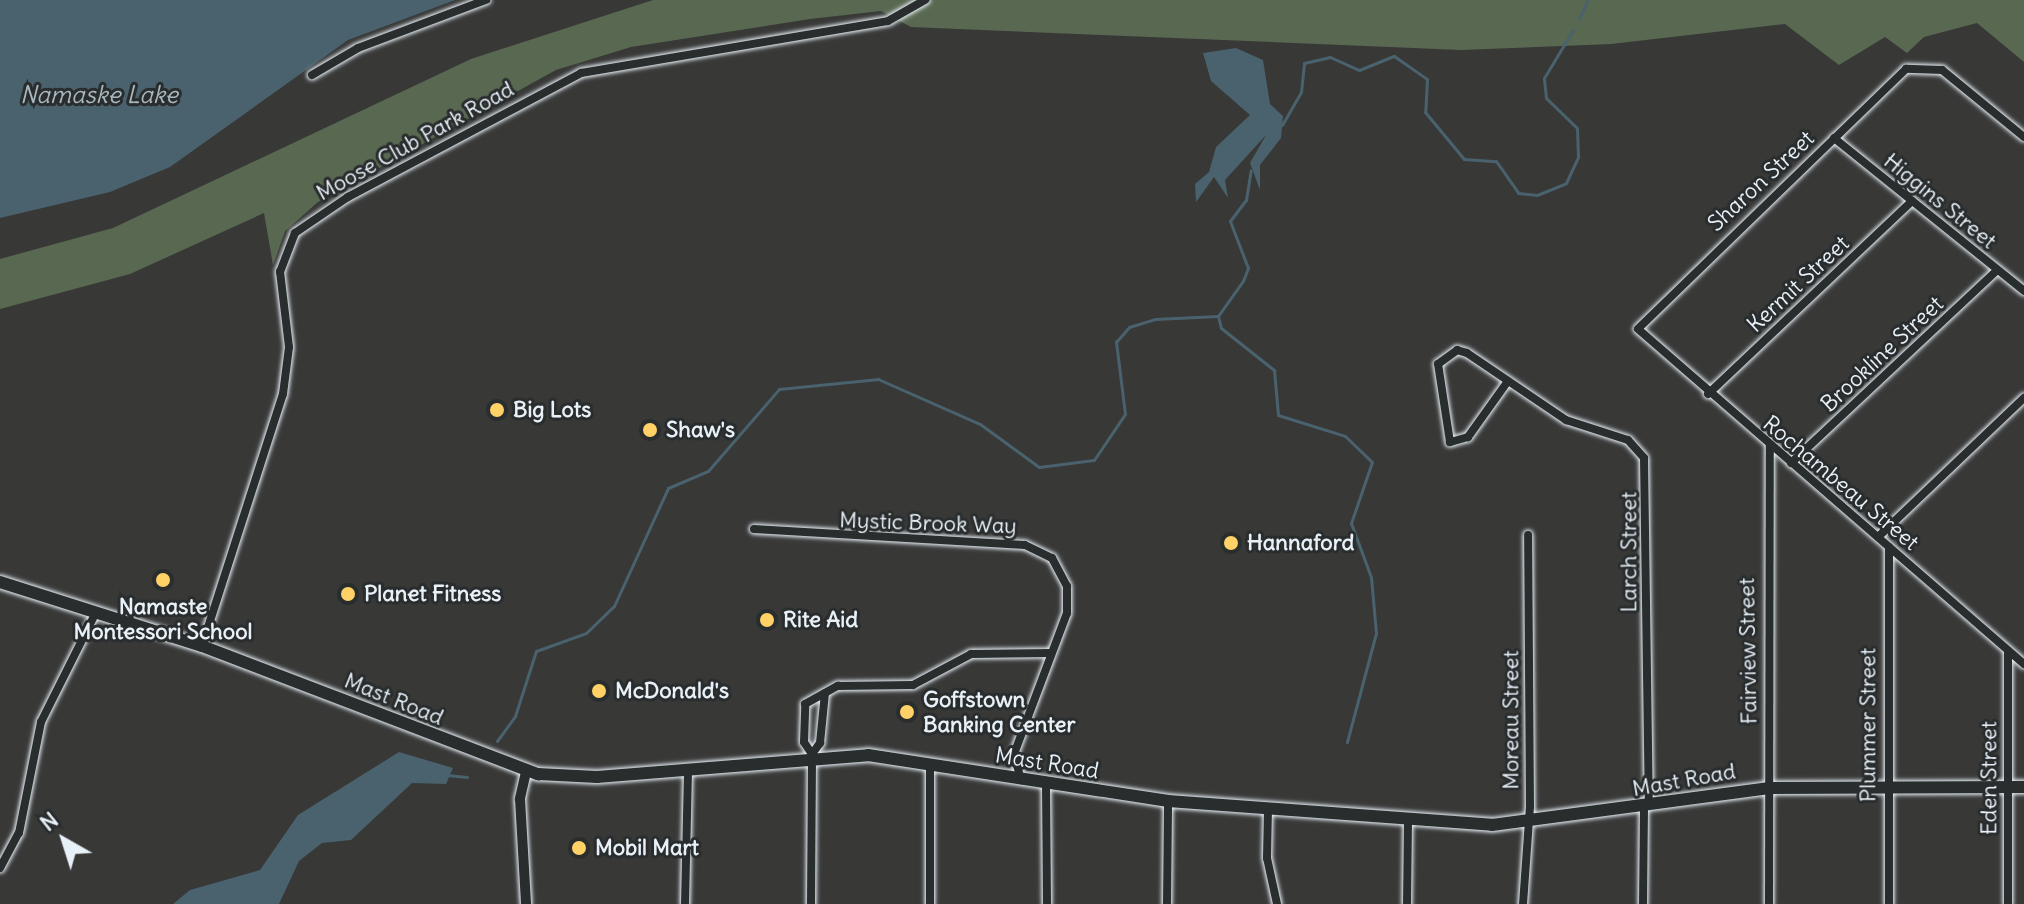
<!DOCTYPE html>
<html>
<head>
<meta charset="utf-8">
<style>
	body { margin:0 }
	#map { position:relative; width:2024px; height:904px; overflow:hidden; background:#383837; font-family:Delius,sans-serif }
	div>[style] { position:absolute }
	.green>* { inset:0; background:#596851 }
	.water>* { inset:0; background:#49626d }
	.stream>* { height:3px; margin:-1.5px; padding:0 1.5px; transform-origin:1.5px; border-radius:1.5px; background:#49626d }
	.roads { filter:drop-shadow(0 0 2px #e8f1f8) drop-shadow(0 0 2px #e8f1f8) }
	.minor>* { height:8px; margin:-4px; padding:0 4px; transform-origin:4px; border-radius:4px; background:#2a2d2e }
	.tertiary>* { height:10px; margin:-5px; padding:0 5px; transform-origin:5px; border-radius:5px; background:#2a2d2e }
	.secondary>* { height:12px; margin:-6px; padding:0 6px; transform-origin:6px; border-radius:6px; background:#2a2d2e }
	.dots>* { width:22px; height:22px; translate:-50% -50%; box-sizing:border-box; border:4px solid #2a2d2e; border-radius:50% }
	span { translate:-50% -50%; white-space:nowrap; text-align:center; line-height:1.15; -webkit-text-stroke:6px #2a2d2e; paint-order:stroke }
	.street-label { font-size:22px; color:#e8f1f8 }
	.poi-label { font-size:22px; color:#e8f1f8; font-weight:700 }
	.left { translate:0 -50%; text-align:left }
	.water-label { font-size:24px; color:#a8b8c0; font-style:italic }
	.north { position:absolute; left:24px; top:800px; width:80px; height:80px; -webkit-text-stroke:6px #2a2d2e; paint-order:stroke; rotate:321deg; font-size:22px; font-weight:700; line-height:32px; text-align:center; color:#e8f1f8 }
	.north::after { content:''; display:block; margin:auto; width:28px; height:36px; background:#e8f1f8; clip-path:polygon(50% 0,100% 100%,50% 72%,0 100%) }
</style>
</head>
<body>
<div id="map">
	<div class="green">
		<div style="clip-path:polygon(653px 0,2024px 0,2024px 62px,1977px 23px,1924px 37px,1907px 53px,1885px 37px,1839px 65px,1785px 24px,1611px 44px,1461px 50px,911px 27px,881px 11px,810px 19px,631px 47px,556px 70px,318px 202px,285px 231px,273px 265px,264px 213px,130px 274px,0 309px,0 259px,113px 228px,471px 59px)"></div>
	</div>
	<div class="water">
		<div style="clip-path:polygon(0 0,455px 0,348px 40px,170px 167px,110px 192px,0 218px)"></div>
		<div style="clip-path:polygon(1236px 48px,1263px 60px,1270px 104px,1283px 116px,1281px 138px,1260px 165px,1260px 190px,1250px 163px,1266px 135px,1225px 180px,1228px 198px,1214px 177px,1196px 202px,1195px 184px,1209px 172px,1216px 147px,1250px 115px,1211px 81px,1203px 53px)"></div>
		<div style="clip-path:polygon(399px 752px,453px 768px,446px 784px,412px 783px,351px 840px,322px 843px,299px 861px,279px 904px,173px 904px,190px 890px,260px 870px,298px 815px)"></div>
	</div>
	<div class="stream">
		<div style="left:1579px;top:19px;width:21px;rotate:-65deg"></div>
		<div style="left:1282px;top:125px;width:38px;rotate:-60deg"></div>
		<div style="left:1301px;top:92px;width:29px;rotate:-84deg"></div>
		<div style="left:1304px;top:63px;width:27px;rotate:-13deg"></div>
		<div style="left:1330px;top:57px;width:32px;rotate:24deg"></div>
		<div style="left:1359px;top:70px;width:38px;rotate:-22deg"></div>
		<div style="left:1394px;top:56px;width:40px;rotate:34.9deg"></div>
		<div style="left:1427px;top:79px;width:33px;rotate:93deg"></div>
		<div style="left:1425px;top:112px;width:61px;rotate:50.3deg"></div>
		<div style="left:1464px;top:159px;width:32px;rotate:4deg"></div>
		<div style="left:1496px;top:161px;width:39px;rotate:55deg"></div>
		<div style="left:1518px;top:193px;width:19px;rotate:6deg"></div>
		<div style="left:1537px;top:195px;width:31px;rotate:-22deg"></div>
		<div style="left:1566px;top:183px;width:29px;rotate:-65deg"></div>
		<div style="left:1578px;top:157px;width:29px;rotate:-92deg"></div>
		<div style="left:1577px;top:128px;width:43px;rotate:-135.9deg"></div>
		<div style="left:1546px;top:98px;width:20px;rotate:-96deg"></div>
		<div style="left:1544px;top:78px;width:56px;rotate:-58.9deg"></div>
		<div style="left:1218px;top:316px;width:12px;rotate:76deg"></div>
		<div style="left:1221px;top:328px;width:68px;rotate:38.4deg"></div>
		<div style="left:1274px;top:370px;width:45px;rotate:84.9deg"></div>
		<div style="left:1278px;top:415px;width:70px;rotate:17.4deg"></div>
		<div style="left:1345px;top:436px;width:37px;rotate:44deg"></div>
		<div style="left:1372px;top:462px;width:65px;rotate:109deg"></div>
		<div style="left:1351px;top:523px;width:58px;rotate:69.7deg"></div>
		<div style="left:1371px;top:577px;width:56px;rotate:84.9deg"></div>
		<div style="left:1376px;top:633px;width:113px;rotate:104.9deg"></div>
		<div style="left:497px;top:741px;width:31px;rotate:-54deg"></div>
		<div style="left:515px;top:716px;width:68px;rotate:-72.1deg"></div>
		<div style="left:536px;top:651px;width:53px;rotate:-19.8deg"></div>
		<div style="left:586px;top:633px;width:39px;rotate:-44deg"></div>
		<div style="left:614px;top:606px;width:130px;rotate:-65.4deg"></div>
		<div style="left:668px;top:488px;width:43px;rotate:-23deg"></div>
		<div style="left:708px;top:471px;width:108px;rotate:-49.1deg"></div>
		<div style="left:779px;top:389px;width:100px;rotate:-5.8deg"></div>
		<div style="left:878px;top:379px;width:111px;rotate:23.8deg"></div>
		<div style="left:980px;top:424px;width:73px;rotate:36.1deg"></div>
		<div style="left:1039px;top:467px;width:55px;rotate:-7.3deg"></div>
		<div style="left:1094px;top:460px;width:55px;rotate:-56deg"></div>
		<div style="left:1125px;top:414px;width:73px;rotate:-97.1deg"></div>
		<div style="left:1116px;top:342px;width:20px;rotate:-49deg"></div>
		<div style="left:1129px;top:327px;width:27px;rotate:-17deg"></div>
		<div style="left:1155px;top:319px;width:63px;rotate:-2.7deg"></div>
		<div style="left:1218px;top:316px;width:43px;rotate:-54.5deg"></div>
		<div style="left:1243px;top:281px;width:14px;rotate:-69deg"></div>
		<div style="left:1248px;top:268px;width:50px;rotate:-111deg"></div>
		<div style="left:1230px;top:221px;width:26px;rotate:-53deg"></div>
		<div style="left:1246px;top:200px;width:30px;rotate:-81deg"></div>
		<div style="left:447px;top:775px;width:20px;rotate:6deg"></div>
	</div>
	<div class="roads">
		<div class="minor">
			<div style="left:312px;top:75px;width:53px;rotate:-30.4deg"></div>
			<div style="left:358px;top:48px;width:137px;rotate:-20.6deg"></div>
			<div style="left:2024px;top:137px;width:106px;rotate:-140.7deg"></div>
			<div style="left:1942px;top:70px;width:36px;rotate:-178deg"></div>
			<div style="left:1906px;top:69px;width:373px;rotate:135.9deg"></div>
			<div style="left:1638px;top:329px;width:511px;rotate:40.95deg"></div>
			<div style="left:1834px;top:138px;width:244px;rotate:38.8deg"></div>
			<div style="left:1508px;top:381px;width:69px;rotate:125.5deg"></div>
			<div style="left:1468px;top:437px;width:19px;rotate:164deg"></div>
			<div style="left:1450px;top:442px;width:79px;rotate:-98.7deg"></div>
			<div style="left:1438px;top:364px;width:24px;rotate:-36deg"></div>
			<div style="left:1457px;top:350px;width:10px;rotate:17deg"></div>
			<div style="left:1467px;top:353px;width:120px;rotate:34.1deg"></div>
			<div style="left:1566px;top:420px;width:65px;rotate:17.9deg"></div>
			<div style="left:1628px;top:440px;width:24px;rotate:48deg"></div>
			<div style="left:1644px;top:458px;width:347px;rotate:89.2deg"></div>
			<div style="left:1708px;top:394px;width:281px;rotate:-43.4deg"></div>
			<div style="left:1791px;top:463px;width:282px;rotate:-43.1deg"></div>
			<div style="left:754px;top:529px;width:271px;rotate:3.4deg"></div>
			<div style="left:1025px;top:545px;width:30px;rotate:26deg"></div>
			<div style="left:1052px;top:558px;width:32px;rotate:62deg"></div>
			<div style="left:1067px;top:586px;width:27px;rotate:90deg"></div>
			<div style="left:1067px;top:613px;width:151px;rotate:110.6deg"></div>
			<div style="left:1014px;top:754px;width:27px;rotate:75deg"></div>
			<div style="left:1878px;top:537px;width:202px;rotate:-43.6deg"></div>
			<div style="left:202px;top:646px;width:265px;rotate:-72.2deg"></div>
			<div style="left:283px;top:394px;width:47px;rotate:-82.7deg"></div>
			<div style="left:289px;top:347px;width:76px;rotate:-96.8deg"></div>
			<div style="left:280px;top:272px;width:42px;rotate:-69deg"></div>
			<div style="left:295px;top:233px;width:64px;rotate:-34.2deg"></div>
			<div style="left:348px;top:197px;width:264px;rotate:-28deg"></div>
			<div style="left:581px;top:73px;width:311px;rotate:-9.6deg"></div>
			<div style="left:888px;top:21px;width:43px;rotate:-29.6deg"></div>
			<div style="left:2008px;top:651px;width:253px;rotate:90deg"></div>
			<div style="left:812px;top:754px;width:14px;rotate:-124deg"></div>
			<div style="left:804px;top:742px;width:38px;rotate:-88deg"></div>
			<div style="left:805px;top:704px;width:38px;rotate:-29deg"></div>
			<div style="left:838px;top:686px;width:75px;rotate:-0.8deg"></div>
			<div style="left:913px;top:685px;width:66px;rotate:-28.1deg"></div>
			<div style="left:971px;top:654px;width:80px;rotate:-0.7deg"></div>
			<div style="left:812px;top:754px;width:14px;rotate:-54deg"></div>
			<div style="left:820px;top:743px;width:50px;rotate:-84.3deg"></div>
			<div style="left:1046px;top:786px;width:118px;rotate:89.5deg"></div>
			<div style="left:1268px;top:809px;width:49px;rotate:91.2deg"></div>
			<div style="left:1267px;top:858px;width:47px;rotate:77.7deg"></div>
			<div style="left:0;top:868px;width:40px;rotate:-62deg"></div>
			<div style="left:19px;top:833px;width:113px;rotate:-78.8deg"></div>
			<div style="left:41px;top:722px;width:123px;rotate:-63.4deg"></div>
			<div style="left:685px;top:904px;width:136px;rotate:-88.7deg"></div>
			<div style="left:811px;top:904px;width:149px;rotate:-89.6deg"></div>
			<div style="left:930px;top:904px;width:141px;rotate:-90deg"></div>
			<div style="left:1167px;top:904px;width:103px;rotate:-89.4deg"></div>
			<div style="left:1407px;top:904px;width:85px;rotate:-89.3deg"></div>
			<div style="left:1523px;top:904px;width:97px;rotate:-85.9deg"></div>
			<div style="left:1530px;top:807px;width:272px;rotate:-90.4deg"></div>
			<div style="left:1643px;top:904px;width:97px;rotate:-89.4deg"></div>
			<div style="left:1769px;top:904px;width:459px;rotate:-89.9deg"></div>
			<div style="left:1889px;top:904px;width:357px;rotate:-90deg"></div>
		</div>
		<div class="tertiary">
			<div style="left:526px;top:772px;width:28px;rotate:103deg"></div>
			<div style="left:520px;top:799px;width:105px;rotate:86.7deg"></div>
		</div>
		<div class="secondary">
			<div style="left:0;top:582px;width:212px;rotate:17.6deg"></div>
			<div style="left:202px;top:646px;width:360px;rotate:20.9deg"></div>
			<div style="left:538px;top:774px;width:59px;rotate:2.9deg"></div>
			<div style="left:597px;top:777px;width:272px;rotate:-4.6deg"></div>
			<div style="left:868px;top:755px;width:304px;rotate:8.7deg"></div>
			<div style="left:1168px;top:801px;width:325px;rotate:4.2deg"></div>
			<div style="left:1492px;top:825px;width:278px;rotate:-7.6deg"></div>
			<div style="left:1768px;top:788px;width:256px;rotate:-0.2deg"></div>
		</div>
	</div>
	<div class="dots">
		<div style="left:497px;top:410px;background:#ffd166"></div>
		<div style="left:650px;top:430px;background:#ffd166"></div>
		<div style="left:1231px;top:543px;background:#ffd166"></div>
		<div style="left:163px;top:580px;background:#ffd166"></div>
		<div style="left:348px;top:594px;background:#ffd166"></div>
		<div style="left:767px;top:620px;background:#ffd166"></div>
		<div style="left:599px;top:691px;background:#ffd166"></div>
		<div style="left:907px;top:712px;background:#ffd166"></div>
		<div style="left:579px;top:848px;background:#ffd166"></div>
	</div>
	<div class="street-label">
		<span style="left:415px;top:141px;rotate:-29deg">Moose Club Park Road</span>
		<span style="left:1761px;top:181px;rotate:-43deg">Sharon Street</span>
		<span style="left:1940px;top:201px;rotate:39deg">Higgins Street</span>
		<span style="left:1798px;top:284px;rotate:-43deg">Kermit Street</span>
		<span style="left:1882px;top:354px;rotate:-43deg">Brookline Street</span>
		<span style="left:1841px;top:483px;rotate:40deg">Rochambeau Street</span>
		<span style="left:928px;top:523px;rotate:2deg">Mystic Brook Way</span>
		<span style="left:1629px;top:552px;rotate:-90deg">Larch Street</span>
		<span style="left:1748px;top:651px;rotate:-91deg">Fairview Street</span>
		<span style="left:394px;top:699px;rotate:22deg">Mast Road</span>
		<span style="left:1511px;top:720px;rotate:-90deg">Moreau Street</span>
		<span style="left:1868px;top:725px;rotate:-90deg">Plummer Street</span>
		<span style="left:1047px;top:763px;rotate:9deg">Mast Road</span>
		<span style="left:1989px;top:778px;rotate:-90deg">Eden Street</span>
		<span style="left:1684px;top:780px;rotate:-10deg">Mast Road</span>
	</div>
	<div class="poi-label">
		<span class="left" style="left:513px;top:410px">Big Lots</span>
		<span class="left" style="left:666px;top:430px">Shaw's</span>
		<span class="left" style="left:1247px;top:543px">Hannaford</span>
		<span class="left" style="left:364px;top:594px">Planet Fitness</span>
		<span style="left:163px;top:619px">Namaste<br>Montessori School</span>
		<span class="left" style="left:783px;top:620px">Rite Aid</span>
		<span class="left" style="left:615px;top:691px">McDonald's</span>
		<span class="left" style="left:923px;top:712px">Goffstown<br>Banking Center</span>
		<span class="left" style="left:595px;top:848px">Mobil Mart</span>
	</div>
	<div class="water-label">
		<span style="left:99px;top:95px">Namaske Lake</span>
	</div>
	<div class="north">N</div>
</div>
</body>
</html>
